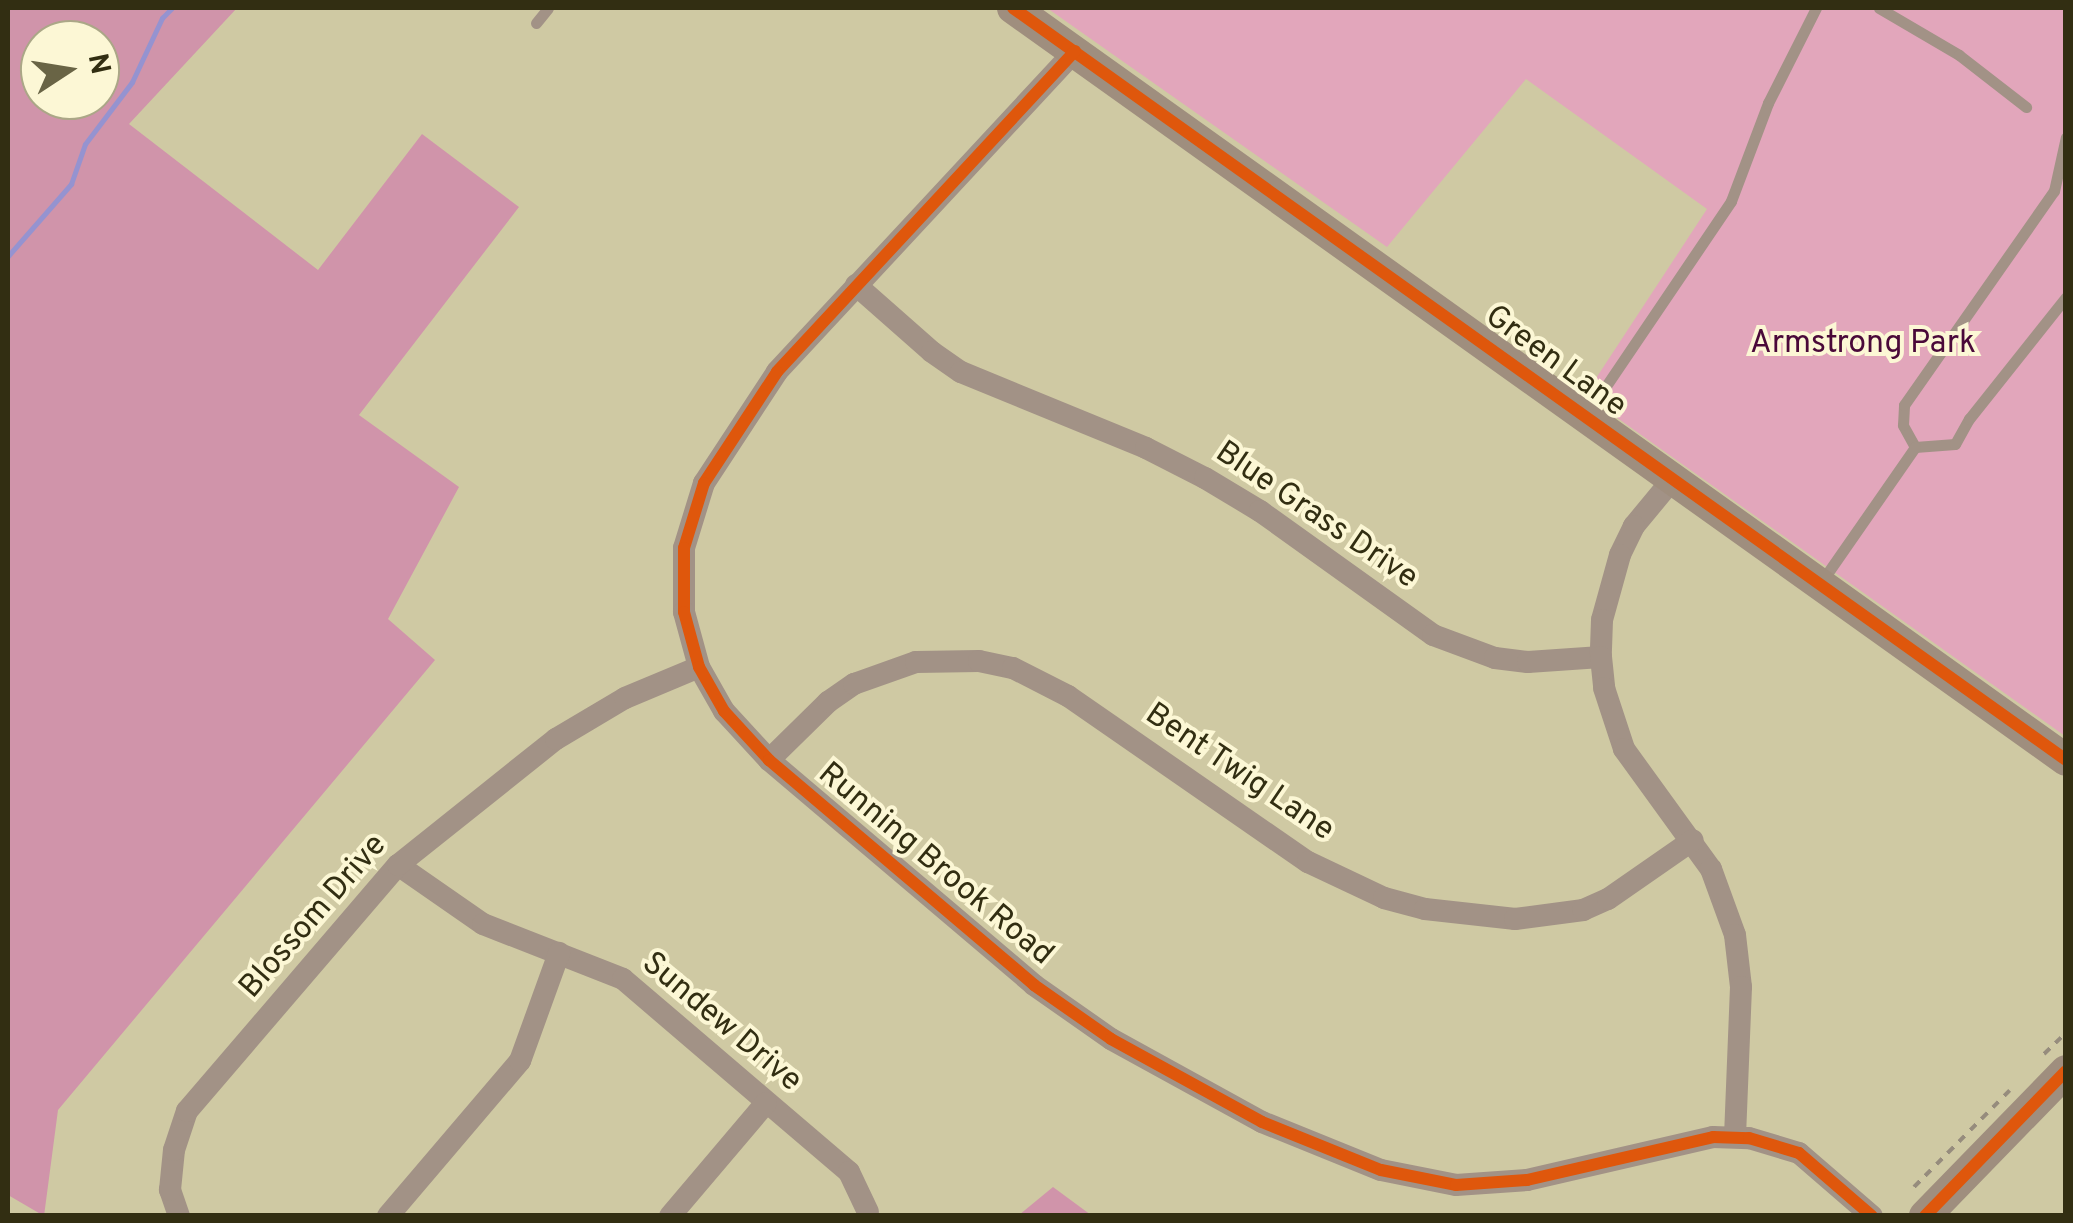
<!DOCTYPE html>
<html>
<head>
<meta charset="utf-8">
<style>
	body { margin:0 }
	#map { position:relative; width:2073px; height:1223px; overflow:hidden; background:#cfc9a3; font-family:Overpass,sans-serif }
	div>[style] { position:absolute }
	.green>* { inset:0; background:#e2a6bb }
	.forest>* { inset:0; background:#d094aa }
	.stream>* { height:5px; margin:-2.5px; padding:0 2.5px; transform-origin:2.5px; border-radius:2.5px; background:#9593d0 }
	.path>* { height:4px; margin-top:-2px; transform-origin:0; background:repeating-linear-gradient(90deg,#968c7d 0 8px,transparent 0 16px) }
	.lane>* { height:11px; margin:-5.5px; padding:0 5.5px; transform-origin:5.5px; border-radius:5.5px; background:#a29286 }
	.street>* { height:22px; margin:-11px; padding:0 11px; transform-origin:11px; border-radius:11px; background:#a29286 }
	.secondary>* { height:32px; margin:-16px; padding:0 16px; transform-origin:16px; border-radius:16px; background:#9f8e7e }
	.cycleway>* { height:12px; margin:-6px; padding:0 6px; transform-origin:6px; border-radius:6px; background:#df570c }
	span { translate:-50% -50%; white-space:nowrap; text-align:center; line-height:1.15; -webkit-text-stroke:8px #fcf7d5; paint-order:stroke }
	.park-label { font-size:32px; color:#4a0939 }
	.street-label { font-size:32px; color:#322e12 }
	.frame { position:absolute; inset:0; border:10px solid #322e12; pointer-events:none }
	.north { position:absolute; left:20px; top:20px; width:100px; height:100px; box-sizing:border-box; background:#fcf7d5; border:2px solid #aba787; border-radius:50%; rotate:78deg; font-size:28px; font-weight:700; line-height:40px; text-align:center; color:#322e12 }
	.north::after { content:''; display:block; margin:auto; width:35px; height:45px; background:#696445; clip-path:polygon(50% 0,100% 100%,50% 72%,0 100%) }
</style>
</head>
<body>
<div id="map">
	<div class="green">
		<div style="clip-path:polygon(1047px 8px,2065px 8px,2065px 736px,1585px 395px,1707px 209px,1526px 79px,1387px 247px)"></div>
	</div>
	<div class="forest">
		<div style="clip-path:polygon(evenodd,8px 8px,237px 8px,129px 124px,318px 270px,422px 134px,519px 207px,359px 415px,459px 487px,388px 619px,435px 660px,58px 1110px,44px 1216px,8px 1195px,8px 8px,40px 40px,100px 40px,100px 100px,40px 100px,40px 40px)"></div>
		<div style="clip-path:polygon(1053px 1187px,1091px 1215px,1019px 1215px)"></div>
	</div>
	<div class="stream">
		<div style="left:8px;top:256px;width:96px;rotate:-48.8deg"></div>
		<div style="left:71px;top:184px;width:42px;rotate:-70.7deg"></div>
		<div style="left:85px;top:144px;width:78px;rotate:-52.8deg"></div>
		<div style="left:132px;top:82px;width:71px;rotate:-64.9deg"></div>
		<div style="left:162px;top:18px;width:14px;rotate:-45deg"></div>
	</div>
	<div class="path">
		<div style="left:2044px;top:1054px;width:30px;rotate:-44deg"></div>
		<div style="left:1914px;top:1187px;width:136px;rotate:-45.3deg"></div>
	</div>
	<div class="lane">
		<div style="left:1879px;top:8px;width:93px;rotate:30.4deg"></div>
		<div style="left:1959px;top:55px;width:85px;rotate:37.8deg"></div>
		<div style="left:536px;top:23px;width:19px;rotate:-51deg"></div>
		<div style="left:1587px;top:414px;width:257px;rotate:-55.9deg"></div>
		<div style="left:1731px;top:201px;width:105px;rotate:-69.3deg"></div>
		<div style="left:1768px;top:103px;width:106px;rotate:-63.2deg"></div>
		<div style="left:1915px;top:447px;width:25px;rotate:-119deg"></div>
		<div style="left:1903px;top:425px;width:20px;rotate:-87deg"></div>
		<div style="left:1904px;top:405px;width:261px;rotate:-55deg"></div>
		<div style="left:2054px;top:191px;width:55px;rotate:-77.5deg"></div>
		<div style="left:1915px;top:447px;width:40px;rotate:-4.3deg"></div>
		<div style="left:1955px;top:444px;width:29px;rotate:-61deg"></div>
		<div style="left:1969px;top:419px;width:156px;rotate:-51.5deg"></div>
		<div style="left:1822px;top:581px;width:163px;rotate:-55.2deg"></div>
	</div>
	<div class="street">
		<div style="left:1075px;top:51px;width:438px;rotate:132.9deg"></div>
		<div style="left:777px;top:372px;width:133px;rotate:123.3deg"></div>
		<div style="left:704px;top:483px;width:68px;rotate:107.1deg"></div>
		<div style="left:684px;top:548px;width:64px;rotate:90deg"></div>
		<div style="left:684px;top:612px;width:57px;rotate:74.7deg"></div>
		<div style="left:699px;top:667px;width:51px;rotate:60.4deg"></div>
		<div style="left:724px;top:711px;width:67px;rotate:47.4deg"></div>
		<div style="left:769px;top:760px;width:348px;rotate:40.3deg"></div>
		<div style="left:1034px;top:985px;width:94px;rotate:35deg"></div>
		<div style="left:1111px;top:1039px;width:172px;rotate:28.8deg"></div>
		<div style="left:1262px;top:1122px;width:128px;rotate:22deg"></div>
		<div style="left:1381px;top:1170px;width:76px;rotate:11.3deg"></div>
		<div style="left:1456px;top:1185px;width:71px;rotate:-4deg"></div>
		<div style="left:1527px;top:1180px;width:191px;rotate:-13deg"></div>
		<div style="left:1713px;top:1137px;width:36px;rotate:2deg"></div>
		<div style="left:1749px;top:1138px;width:52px;rotate:16.7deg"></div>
		<div style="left:1799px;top:1153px;width:96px;rotate:40.8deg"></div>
		<div style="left:856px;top:285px;width:101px;rotate:41.4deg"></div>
		<div style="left:932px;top:352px;width:35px;rotate:35deg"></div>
		<div style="left:961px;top:372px;width:200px;rotate:22.3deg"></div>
		<div style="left:1146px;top:448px;width:66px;rotate:27deg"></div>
		<div style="left:1205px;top:478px;width:64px;rotate:31deg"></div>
		<div style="left:1260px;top:511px;width:213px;rotate:35.6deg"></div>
		<div style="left:1433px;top:635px;width:66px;rotate:20.4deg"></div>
		<div style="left:1495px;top:658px;width:33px;rotate:7deg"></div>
		<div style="left:1528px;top:662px;width:73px;rotate:-3.9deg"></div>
		<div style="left:1672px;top:480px;width:60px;rotate:129.6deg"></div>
		<div style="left:1634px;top:526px;width:32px;rotate:116deg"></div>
		<div style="left:1620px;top:555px;width:67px;rotate:105.5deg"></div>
		<div style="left:1602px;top:620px;width:37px;rotate:92deg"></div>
		<div style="left:1601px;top:657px;width:31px;rotate:84deg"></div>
		<div style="left:1604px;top:688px;width:64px;rotate:71.8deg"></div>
		<div style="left:1624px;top:749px;width:148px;rotate:54.1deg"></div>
		<div style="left:1711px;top:869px;width:70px;rotate:70deg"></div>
		<div style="left:1735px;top:935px;width:52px;rotate:83.4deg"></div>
		<div style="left:1741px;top:987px;width:149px;rotate:92.3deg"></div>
		<div style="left:769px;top:760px;width:83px;rotate:-44.5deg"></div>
		<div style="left:828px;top:702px;width:32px;rotate:-35deg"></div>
		<div style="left:854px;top:684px;width:66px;rotate:-19.5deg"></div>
		<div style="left:916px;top:662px;width:63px;rotate:-0.9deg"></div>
		<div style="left:979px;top:661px;width:35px;rotate:12deg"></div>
		<div style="left:1013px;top:668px;width:62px;rotate:27deg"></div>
		<div style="left:1068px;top:696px;width:292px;rotate:34.7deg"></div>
		<div style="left:1308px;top:862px;width:84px;rotate:25.3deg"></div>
		<div style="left:1384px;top:898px;width:42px;rotate:15deg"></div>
		<div style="left:1425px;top:909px;width:91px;rotate:6.3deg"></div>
		<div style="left:1515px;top:919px;width:69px;rotate:-7.5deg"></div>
		<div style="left:1583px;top:910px;width:27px;rotate:-24deg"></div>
		<div style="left:1608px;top:899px;width:103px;rotate:-34.8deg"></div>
		<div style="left:398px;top:865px;width:103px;rotate:34.8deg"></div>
		<div style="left:483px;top:924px;width:150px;rotate:21.4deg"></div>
		<div style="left:623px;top:979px;width:297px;rotate:40.5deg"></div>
		<div style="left:849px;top:1172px;width:44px;rotate:64.6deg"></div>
		<div style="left:179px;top:1216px;width:28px;rotate:-109deg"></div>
		<div style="left:170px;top:1190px;width:40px;rotate:-84.3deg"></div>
		<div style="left:174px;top:1150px;width:41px;rotate:-71.6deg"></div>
		<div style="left:187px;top:1111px;width:324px;rotate:-49.4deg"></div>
		<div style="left:398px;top:865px;width:202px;rotate:-38.6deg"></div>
		<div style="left:556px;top:739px;width:80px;rotate:-30.7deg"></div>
		<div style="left:625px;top:698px;width:80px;rotate:-22.7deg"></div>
		<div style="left:388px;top:1216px;width:204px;rotate:-49.6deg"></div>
		<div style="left:520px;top:1061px;width:115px;rotate:-70.1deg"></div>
		<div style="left:670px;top:1216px;width:148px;rotate:-49.7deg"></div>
	</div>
	<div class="secondary">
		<div style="left:1013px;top:8px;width:1294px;rotate:35.53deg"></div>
		<div style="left:1925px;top:1216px;width:202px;rotate:-45.8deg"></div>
	</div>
	<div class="cycleway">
		<div style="left:1013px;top:8px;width:1294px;rotate:35.53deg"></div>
		<div style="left:1075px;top:51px;width:438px;rotate:132.9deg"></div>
		<div style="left:777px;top:372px;width:133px;rotate:123.3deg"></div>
		<div style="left:704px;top:483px;width:68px;rotate:107.1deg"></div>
		<div style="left:684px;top:548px;width:64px;rotate:90deg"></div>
		<div style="left:684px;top:612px;width:57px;rotate:74.7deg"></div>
		<div style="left:699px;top:667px;width:51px;rotate:60.4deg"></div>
		<div style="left:724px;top:711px;width:67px;rotate:47.4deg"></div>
		<div style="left:769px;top:760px;width:348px;rotate:40.3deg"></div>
		<div style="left:1034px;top:985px;width:94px;rotate:35deg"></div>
		<div style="left:1111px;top:1039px;width:172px;rotate:28.8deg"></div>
		<div style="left:1262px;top:1122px;width:128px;rotate:22deg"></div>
		<div style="left:1381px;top:1170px;width:76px;rotate:11.3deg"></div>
		<div style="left:1456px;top:1185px;width:71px;rotate:-4deg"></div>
		<div style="left:1527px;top:1180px;width:191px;rotate:-13deg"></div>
		<div style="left:1713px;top:1137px;width:36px;rotate:2deg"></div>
		<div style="left:1749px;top:1138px;width:52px;rotate:16.7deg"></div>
		<div style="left:1799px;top:1153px;width:96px;rotate:40.8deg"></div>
		<div style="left:1925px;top:1216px;width:202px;rotate:-45.8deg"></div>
	</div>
	<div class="park-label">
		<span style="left:1863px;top:344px">Armstrong Park</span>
	</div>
	<div class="street-label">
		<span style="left:1555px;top:362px;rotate:36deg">Green Lane</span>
		<span style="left:1316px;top:516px;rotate:34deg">Blue Grass Drive</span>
		<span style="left:1239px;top:773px;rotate:34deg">Bent Twig Lane</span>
		<span style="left:935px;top:865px;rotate:40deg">Running Brook Road</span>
		<span style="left:314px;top:917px;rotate:-49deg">Blossom Drive</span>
		<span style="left:721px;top:1023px;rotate:40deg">Sundew Drive</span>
	</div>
	<div class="frame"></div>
	<div class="north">N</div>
</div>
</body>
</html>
